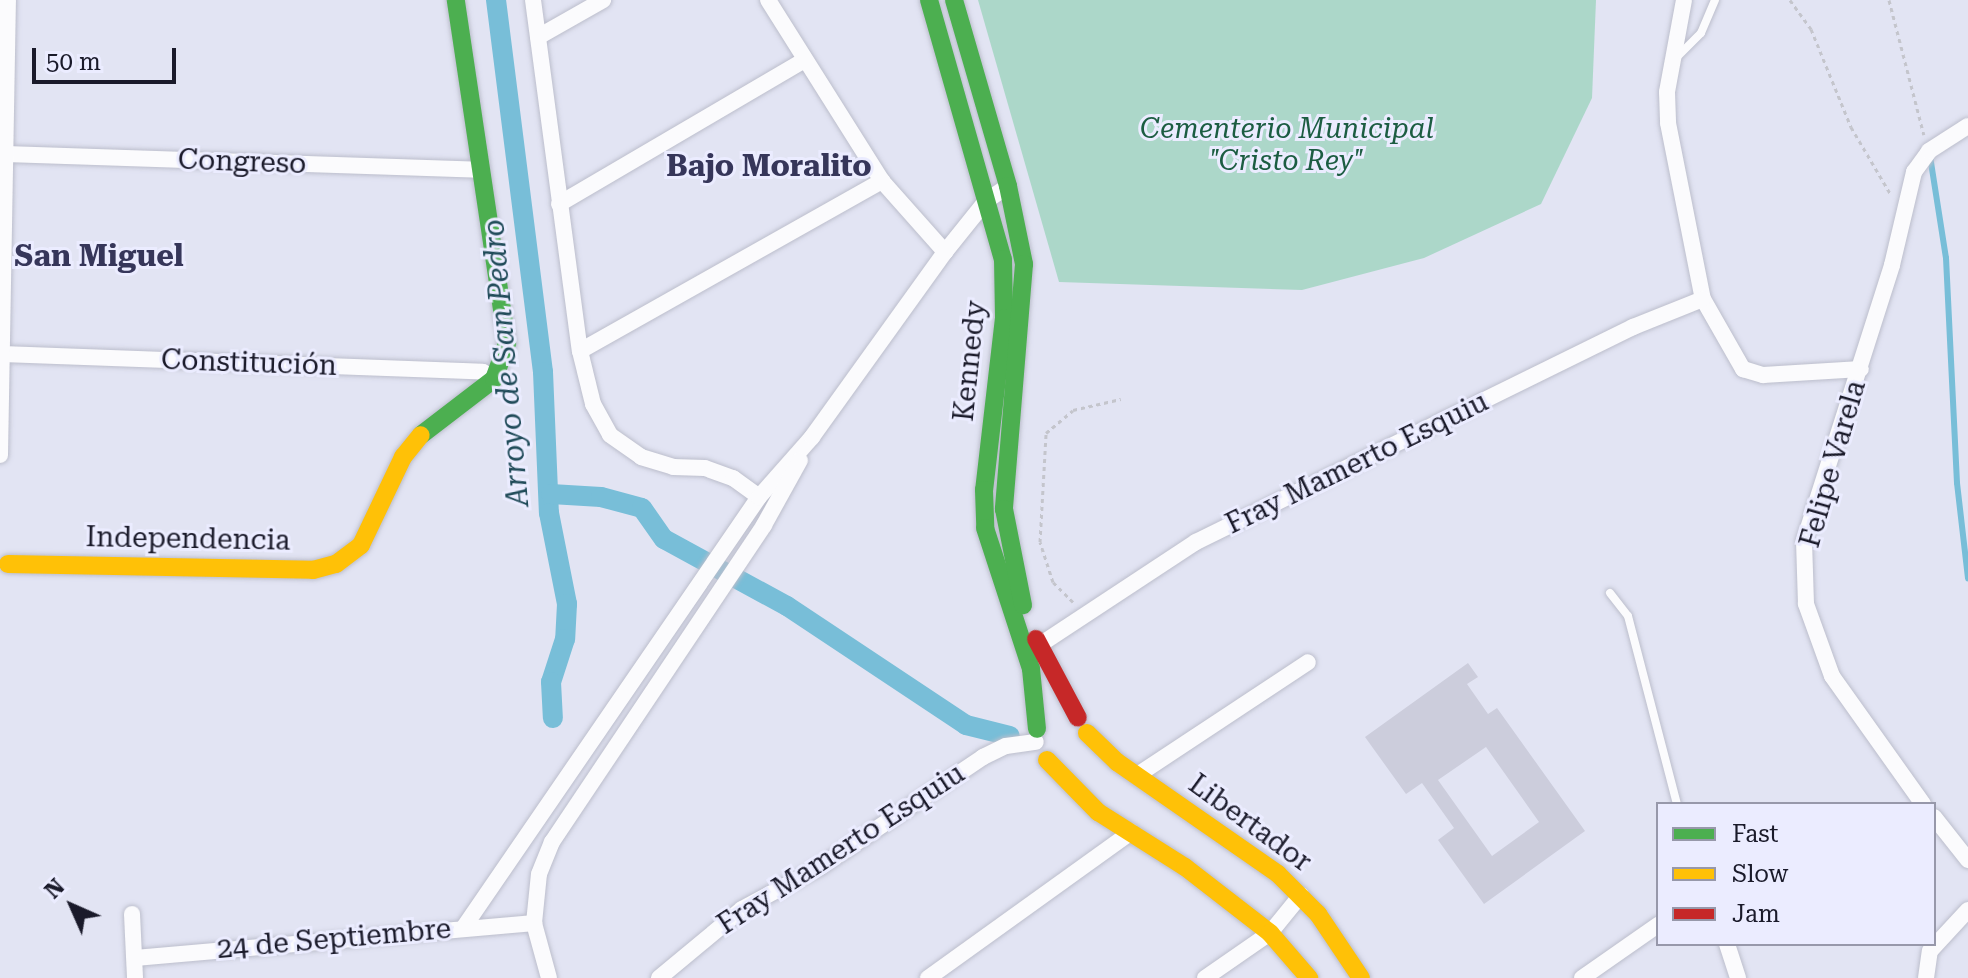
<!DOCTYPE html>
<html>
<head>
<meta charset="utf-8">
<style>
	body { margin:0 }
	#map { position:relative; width:1968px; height:978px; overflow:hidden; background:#e2e4f3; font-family:"Roboto Serif",serif }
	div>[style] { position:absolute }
	.green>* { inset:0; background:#acd7c9 }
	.stream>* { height:6px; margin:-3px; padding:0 3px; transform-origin:3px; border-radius:3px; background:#78bed8 }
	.canal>* { height:20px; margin:-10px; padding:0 10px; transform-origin:10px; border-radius:10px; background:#78bed8 }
	.building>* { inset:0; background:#cccddc }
	.path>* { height:3px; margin-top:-1.5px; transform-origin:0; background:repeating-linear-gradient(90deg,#c4c5cc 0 4px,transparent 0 8px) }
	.roads { filter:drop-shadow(0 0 2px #bcbecc) drop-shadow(0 0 2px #bcbecc) }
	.lane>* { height:8px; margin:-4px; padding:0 4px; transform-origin:4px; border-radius:4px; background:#fbfbfd }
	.street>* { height:16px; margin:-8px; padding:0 8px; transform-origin:8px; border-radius:8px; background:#fbfbfd }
	.fast>* { height:18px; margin:-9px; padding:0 9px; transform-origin:9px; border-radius:9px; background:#4caf50 }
	.slow>* { height:18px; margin:-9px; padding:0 9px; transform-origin:9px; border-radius:9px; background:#ffc107 }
	.jam>* { height:18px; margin:-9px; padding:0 9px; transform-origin:9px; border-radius:9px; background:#c62828 }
	span { translate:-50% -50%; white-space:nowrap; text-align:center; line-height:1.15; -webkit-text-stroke:6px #ebecff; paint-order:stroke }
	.park-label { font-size:28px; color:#1c5d42; font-style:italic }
	.street-label { font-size:28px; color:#1a1a2a }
	.neighbourhood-label { font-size:30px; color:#36365a; font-weight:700 }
	.water-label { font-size:30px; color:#204b59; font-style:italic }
	.legend { position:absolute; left:1656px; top:802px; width:280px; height:144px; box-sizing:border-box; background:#ebecff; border:2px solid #9798aa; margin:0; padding:10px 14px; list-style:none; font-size:24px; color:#1a1a2a }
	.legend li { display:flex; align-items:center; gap:16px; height:40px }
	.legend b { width:40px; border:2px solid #9798aa }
	.north { position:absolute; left:32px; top:866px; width:80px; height:80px; -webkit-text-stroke:6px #ebecff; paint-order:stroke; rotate:315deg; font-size:22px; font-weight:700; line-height:32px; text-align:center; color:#1a1a2a }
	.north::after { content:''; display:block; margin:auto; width:28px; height:36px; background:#1a1a2a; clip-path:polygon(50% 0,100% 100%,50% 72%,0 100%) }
	.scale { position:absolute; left:32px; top:48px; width:144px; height:36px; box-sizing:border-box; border:4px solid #1a1a2a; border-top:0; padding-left:10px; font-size:24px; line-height:28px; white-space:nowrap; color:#1a1a2a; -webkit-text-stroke:6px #ebecff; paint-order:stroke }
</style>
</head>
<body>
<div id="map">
	<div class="green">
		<div style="clip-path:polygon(978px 0,1596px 0,1592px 98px,1541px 204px,1424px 258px,1302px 290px,1059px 282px)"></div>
	</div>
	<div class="stream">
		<div style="left:1930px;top:156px;width:103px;rotate:81.1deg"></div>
		<div style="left:1946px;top:258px;width:225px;rotate:87.2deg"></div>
		<div style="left:1957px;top:483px;width:96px;rotate:83.4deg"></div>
	</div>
	<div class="canal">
		<div style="left:496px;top:0;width:375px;rotate:82.8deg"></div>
		<div style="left:543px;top:372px;width:141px;rotate:87.6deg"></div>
		<div style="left:549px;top:513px;width:93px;rotate:78.8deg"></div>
		<div style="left:567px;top:604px;width:35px;rotate:93deg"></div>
		<div style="left:565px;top:639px;width:45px;rotate:108deg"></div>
		<div style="left:551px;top:682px;width:36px;rotate:87deg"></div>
		<div style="left:551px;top:494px;width:50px;rotate:3.4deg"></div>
		<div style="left:601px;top:497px;width:42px;rotate:15deg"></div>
		<div style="left:642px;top:508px;width:38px;rotate:55deg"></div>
		<div style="left:664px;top:539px;width:140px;rotate:28.6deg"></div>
		<div style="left:787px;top:606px;width:215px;rotate:33.6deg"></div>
		<div style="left:966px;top:725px;width:45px;rotate:14deg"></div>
	</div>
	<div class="building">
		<div style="clip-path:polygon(evenodd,1468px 663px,1478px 677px,1467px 684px,1488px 714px,1497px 708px,1585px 831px,1484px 904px,1438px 840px,1454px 828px,1422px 783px,1406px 794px,1365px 737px,1468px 663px,1486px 747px,1539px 822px,1492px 856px,1438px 780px,1486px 747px)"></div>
	</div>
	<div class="path">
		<div style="left:1790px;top:0;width:36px;rotate:54deg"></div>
		<div style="left:1811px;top:29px;width:106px;rotate:67.8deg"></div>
		<div style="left:1851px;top:127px;width:79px;rotate:59.5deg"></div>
		<div style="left:1889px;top:0;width:139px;rotate:75.5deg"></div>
		<div style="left:1073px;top:602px;width:28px;rotate:-135deg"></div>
		<div style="left:1053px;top:582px;width:42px;rotate:-108deg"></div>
		<div style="left:1040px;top:542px;width:109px;rotate:-86.8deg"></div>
		<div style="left:1046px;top:433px;width:35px;rotate:-40deg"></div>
		<div style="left:1073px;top:410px;width:49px;rotate:-12.9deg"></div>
	</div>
	<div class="roads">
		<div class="lane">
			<div style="left:1676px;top:58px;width:35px;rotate:-45deg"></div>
			<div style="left:1701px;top:33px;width:36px;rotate:-67deg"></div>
			<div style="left:1610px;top:593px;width:29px;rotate:52deg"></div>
			<div style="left:1628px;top:616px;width:194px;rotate:75.4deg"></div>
		</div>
		<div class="street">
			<div style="left:533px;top:0;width:354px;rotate:82.4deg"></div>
			<div style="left:580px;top:351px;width:55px;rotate:76.2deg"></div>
			<div style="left:593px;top:404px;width:35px;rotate:61deg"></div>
			<div style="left:610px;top:435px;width:38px;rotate:35deg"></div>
			<div style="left:641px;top:457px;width:34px;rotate:17deg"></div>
			<div style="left:673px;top:467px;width:32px;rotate:2deg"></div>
			<div style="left:705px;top:468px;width:30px;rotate:20deg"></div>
			<div style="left:733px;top:478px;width:32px;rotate:36deg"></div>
			<div style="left:768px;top:0;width:214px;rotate:57.8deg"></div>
			<div style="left:882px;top:181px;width:95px;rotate:48.4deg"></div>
			<div style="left:1684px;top:0;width:94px;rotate:100.5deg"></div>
			<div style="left:1667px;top:92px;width:31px;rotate:88deg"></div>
			<div style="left:1668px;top:123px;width:179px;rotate:78.8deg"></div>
			<div style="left:1703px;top:299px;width:81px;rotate:60.3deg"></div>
			<div style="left:1743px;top:369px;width:21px;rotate:17deg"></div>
			<div style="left:1763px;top:375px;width:98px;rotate:-3.5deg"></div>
			<div style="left:538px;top:37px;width:75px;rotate:-29.6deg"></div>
			<div style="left:6px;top:154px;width:473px;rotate:1.9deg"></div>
			<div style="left:559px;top:204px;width:284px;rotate:-30.4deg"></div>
			<div style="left:580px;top:351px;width:347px;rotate:-29.4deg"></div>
			<div style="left:0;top:358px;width:4px;rotate:-63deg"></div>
			<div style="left:2px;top:354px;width:481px;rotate:2.1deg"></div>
			<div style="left:483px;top:372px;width:13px;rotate:32deg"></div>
			<div style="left:0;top:455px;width:455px;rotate:-89deg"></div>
			<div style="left:1032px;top:650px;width:196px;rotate:-33.4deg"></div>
			<div style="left:1196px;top:542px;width:487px;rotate:-26.2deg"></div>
			<div style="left:1633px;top:327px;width:75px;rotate:-21.8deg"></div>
			<div style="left:1136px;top:776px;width:206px;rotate:-33.5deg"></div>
			<div style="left:1923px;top:804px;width:157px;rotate:-125.4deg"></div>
			<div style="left:1832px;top:676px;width:77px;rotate:-109.9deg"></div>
			<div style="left:1806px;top:604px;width:63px;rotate:-91.8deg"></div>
			<div style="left:1804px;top:541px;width:290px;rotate:-72.3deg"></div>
			<div style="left:1892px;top:265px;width:96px;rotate:-76.7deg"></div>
			<div style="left:1914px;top:172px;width:26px;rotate:-54deg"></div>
			<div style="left:1929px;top:151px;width:46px;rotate:-32.7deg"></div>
			<div style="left:1934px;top:817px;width:55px;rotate:51.7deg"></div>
			<div style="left:132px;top:914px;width:64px;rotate:87.3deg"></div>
			<div style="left:464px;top:927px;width:521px;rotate:-55.55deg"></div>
			<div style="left:759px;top:497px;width:80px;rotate:-48.5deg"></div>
			<div style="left:812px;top:437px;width:228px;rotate:-54.3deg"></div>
			<div style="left:945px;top:252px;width:65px;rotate:-51.2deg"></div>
			<div style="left:986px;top:201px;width:27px;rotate:-34deg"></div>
			<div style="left:1727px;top:944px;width:36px;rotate:72deg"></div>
			<div style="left:135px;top:958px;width:401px;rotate:-5deg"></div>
			<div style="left:549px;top:978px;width:57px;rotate:-105.3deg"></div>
			<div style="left:534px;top:923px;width:49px;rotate:-84.2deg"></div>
			<div style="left:539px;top:874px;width:35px;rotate:-68deg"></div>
			<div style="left:552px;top:842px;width:381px;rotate:-56.2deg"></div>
			<div style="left:764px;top:525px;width:74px;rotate:-61deg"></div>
			<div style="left:659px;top:978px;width:108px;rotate:-39.7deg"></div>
			<div style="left:742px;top:909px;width:89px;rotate:-28.3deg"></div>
			<div style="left:820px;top:867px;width:197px;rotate:-34deg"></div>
			<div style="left:983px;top:757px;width:25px;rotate:-26deg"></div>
			<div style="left:1006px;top:746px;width:30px;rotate:-8deg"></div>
			<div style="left:928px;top:978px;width:250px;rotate:-35.7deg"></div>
			<div style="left:1205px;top:978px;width:79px;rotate:-34.7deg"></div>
			<div style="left:1270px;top:933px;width:49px;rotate:-50.8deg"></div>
			<div style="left:1582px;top:978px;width:93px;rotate:-34.9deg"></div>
			<div style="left:1926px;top:978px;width:27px;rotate:-82deg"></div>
			<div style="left:1930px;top:951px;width:56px;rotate:-47.2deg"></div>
		</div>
		<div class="fast">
			<div style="left:929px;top:0;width:269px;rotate:74.1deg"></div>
			<div style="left:1003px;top:259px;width:59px;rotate:89deg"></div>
			<div style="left:1004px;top:318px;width:173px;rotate:96.6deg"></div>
			<div style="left:984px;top:490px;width:38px;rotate:88deg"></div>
			<div style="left:985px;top:528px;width:148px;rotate:71.9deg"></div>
			<div style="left:1031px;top:669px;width:60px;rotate:84.3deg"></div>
			<div style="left:954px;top:0;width:194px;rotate:73.8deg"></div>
			<div style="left:1008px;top:186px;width:80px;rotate:78.4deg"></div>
			<div style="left:1024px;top:264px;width:246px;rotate:94.7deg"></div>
			<div style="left:1004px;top:509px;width:98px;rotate:78.8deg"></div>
			<div style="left:421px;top:435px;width:92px;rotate:-37.5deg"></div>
			<div style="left:494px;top:379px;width:38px;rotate:-70deg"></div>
			<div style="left:507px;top:343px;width:347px;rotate:-98.5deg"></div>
		</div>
		<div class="slow">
			<div style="left:8px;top:564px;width:305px;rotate:1.1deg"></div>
			<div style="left:313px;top:570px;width:24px;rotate:-15deg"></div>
			<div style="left:336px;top:564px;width:31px;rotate:-37deg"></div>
			<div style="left:361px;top:545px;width:98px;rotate:-64.5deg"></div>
			<div style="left:403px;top:457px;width:28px;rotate:-51deg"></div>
			<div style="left:1087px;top:733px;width:42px;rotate:44deg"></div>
			<div style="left:1117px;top:762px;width:196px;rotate:34.8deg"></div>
			<div style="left:1278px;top:874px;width:57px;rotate:45deg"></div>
			<div style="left:1318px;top:914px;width:77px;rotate:56.1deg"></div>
			<div style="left:1047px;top:760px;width:73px;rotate:45.6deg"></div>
			<div style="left:1098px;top:812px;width:103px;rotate:32.3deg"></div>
			<div style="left:1185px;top:867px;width:108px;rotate:37.8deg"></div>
			<div style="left:1270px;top:933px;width:60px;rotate:49.1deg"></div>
		</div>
		<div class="jam">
			<div style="left:1036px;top:639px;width:89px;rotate:62deg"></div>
		</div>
	</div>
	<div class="park-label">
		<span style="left:1287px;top:145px">Cementerio Municipal<br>"Cristo Rey"</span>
	</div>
	<div class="street-label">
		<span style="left:242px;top:162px;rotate:2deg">Congreso</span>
		<span style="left:970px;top:361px;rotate:-84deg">Kennedy</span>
		<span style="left:249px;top:363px;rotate:2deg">Constitución</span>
		<span style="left:1357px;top:463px;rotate:-26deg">Fray Mamerto Esquiu</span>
		<span style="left:1833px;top:464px;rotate:-74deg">Felipe Varela</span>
		<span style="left:188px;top:539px;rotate:1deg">Independencia</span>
		<span style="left:1250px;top:823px;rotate:36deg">Libertador</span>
		<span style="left:841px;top:849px;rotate:-33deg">Fray Mamerto Esquiu</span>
		<span style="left:334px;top:939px;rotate:-5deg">24 de Septiembre</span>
	</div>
	<div class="neighbourhood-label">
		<span style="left:769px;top:166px">Bajo Moralito</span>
		<span style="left:99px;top:256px">San Miguel</span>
	</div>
	<div class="water-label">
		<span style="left:506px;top:363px;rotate:-95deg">Arroyo de San Pedro</span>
	</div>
	<ul class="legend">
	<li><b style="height:10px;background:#4caf50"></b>Fast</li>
	<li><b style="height:10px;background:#ffc107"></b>Slow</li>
	<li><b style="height:10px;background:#c62828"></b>Jam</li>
	</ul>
	<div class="north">N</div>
	<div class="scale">50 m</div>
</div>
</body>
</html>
